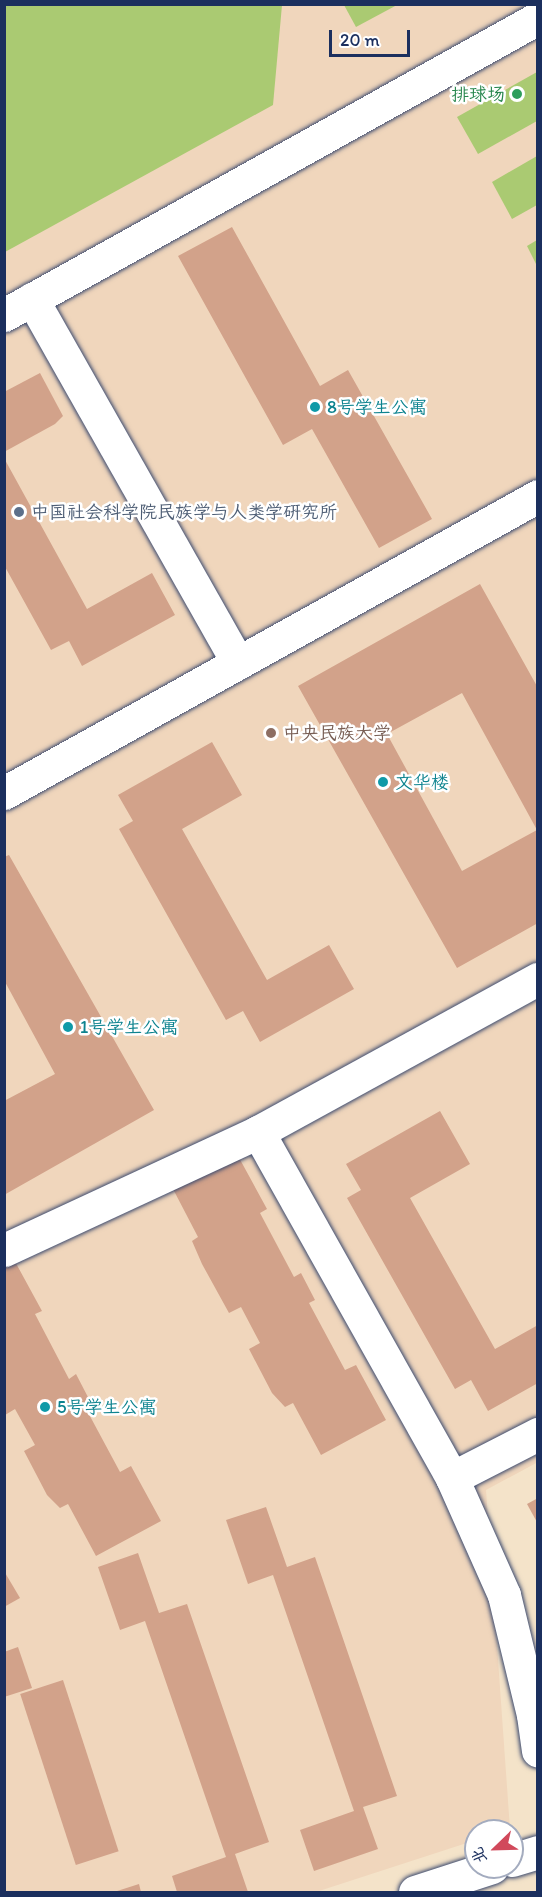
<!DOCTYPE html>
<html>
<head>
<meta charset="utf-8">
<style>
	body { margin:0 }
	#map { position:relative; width:542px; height:1897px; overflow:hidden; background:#f4e3c9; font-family:Itim,"LXGW WenKai TC",sans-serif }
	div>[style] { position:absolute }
	.built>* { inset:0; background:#f0d6bc }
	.green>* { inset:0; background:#aaca72 }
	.building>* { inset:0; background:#d2a28a; transform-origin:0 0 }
	.roads { filter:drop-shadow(0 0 2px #3c4a6e) drop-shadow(0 0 2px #3c4a6e) }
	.minor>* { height:33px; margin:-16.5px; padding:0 16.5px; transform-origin:16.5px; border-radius:16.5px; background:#fff }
	.dots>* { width:16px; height:16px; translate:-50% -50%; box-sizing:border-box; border:3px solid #fff; border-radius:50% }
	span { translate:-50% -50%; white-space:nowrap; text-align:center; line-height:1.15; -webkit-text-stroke:5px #fff; paint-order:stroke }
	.leisure-label { font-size:18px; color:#27864d }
	.right { translate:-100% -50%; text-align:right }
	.culture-label { font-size:18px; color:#0d838f }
	.left { translate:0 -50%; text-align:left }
	.service-label { font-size:18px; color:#4e5e75 }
	.education-label { font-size:18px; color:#785e54 }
	.frame { position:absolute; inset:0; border:6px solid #1b2f5e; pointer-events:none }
	.north { position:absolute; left:464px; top:1819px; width:60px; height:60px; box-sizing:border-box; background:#fff; border:2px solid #a4acbf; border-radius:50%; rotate:247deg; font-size:16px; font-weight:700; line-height:24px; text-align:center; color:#1b2f5e }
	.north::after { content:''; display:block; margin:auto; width:21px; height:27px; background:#d1495b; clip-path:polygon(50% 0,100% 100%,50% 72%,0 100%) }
	.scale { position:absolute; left:329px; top:30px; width:81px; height:27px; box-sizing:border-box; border:3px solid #1b2f5e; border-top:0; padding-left:8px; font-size:18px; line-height:21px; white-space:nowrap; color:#1b2f5e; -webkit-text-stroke:4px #fff; paint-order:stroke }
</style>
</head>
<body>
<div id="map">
	<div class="built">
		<div style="clip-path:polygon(5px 5px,537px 5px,538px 1462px,486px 1490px,510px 1829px,476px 1831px,476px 1840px,316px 1892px,5px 1892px)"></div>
	</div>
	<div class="green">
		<div style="clip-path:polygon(5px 4px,282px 5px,273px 105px,5px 252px)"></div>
		<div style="clip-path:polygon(344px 5px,397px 5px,356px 27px)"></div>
		<div style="clip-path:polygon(537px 72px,537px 121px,478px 154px,457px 117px)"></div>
		<div style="clip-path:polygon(537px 156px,537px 205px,512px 219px,492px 182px)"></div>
		<div style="clip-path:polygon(537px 240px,537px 266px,527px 246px)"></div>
	</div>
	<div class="building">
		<div style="clip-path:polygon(232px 227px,320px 386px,348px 370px,432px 519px,379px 548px,312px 429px,283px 445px,178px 256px)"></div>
		<div style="clip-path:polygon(40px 373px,63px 416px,55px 424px,4px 452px,4px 392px)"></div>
		<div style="clip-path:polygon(4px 458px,87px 609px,152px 573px,175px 615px,82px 666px,69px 641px,51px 650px,4px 565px)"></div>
		<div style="clip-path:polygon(evenodd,480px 584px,538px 688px,538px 923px,457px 968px,298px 686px,480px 584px,462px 693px,537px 830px,462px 871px,387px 734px,462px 693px)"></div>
		<div style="clip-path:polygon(212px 742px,242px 795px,182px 829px,267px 980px,329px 945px,354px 989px,260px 1042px,243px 1011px,226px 1020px,119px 829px,133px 821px,118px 795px)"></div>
		<div style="clip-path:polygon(9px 855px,154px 1110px,4px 1195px,4px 1101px,55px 1074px,4px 980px,4px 857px)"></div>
		<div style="clip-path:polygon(440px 1111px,470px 1164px,410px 1198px,495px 1349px,538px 1325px,538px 1383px,488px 1411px,471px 1380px,455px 1389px,347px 1198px,361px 1190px,346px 1164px)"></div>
		<div style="clip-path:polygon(237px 1154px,267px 1209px,260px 1213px,294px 1277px,301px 1273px,315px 1300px,309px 1303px,345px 1370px,356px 1365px,386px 1420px,321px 1455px,293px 1403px,285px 1407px,272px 1393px,249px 1349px,260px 1343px,241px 1307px,229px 1313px,202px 1264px,192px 1241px,198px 1237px,173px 1189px)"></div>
		<div style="clip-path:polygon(12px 1256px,42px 1311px,35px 1314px,69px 1379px,76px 1374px,90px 1401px,84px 1405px,120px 1472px,131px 1466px,161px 1521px,96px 1556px,68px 1504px,60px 1508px,47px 1495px,24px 1451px,35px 1445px,15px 1409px,5px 1415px,5px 1260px)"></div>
		<div style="clip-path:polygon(538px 1498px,538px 1524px,527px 1504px)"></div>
		<div style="clip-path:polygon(266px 1507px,287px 1567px,315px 1557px,397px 1796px,363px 1807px,378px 1849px,314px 1871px,300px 1830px,354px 1811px,273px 1575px,248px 1584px,226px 1520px)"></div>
		<div style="clip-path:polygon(138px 1553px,159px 1613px,187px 1604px,269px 1842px,235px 1854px,248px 1892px,177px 1892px,172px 1876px,226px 1857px,145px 1621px,120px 1630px,98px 1567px)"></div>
		<div style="clip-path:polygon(4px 1571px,20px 1598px,4px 1607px)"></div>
		<div style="clip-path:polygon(18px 1647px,32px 1688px,4px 1697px,4px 1652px)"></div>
		<div style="left:63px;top:1680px;width:180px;height:45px;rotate:72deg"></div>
		<div style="clip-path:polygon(139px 1884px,141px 1892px,114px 1892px)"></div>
	</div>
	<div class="roads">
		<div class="minor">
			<div style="left:32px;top:299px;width:418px;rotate:60.5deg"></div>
			<div style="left:4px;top:315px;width:611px;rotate:-29.08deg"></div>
			<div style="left:4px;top:793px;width:611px;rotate:-29.08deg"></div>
			<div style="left:258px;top:1132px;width:397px;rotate:60.7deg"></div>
			<div style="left:452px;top:1478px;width:128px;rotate:66deg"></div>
			<div style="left:504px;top:1595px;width:123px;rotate:76.4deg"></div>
			<div style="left:533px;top:1715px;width:36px;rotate:82deg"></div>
			<div style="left:4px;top:1250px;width:280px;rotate:-24.9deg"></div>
			<div style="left:258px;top:1132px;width:319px;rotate:-28.7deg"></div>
			<div style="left:452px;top:1478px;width:97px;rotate:-27.1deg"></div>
			<div style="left:512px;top:1860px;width:27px;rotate:-17deg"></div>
			<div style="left:415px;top:1892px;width:81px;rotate:-18deg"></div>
		</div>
	</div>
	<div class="dots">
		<div style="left:517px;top:94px;background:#2e9e5b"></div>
		<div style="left:315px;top:407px;background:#0f9aa8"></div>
		<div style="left:19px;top:512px;background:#5c6f8a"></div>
		<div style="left:271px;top:733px;background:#8d6e63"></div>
		<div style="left:383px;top:782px;background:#0f9aa8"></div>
		<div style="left:68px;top:1027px;background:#0f9aa8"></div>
		<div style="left:45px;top:1407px;background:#0f9aa8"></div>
	</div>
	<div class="leisure-label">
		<span class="right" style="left:505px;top:94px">排球场</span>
	</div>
	<div class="culture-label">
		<span class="left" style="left:327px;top:407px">8号学生公寓</span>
		<span class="left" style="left:395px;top:782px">文华楼</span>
		<span class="left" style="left:80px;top:1027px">1号学生公寓</span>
		<span class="left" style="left:57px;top:1407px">5号学生公寓</span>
	</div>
	<div class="service-label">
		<span class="left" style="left:31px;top:512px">中国社会科学院民族学与人类学研究所</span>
	</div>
	<div class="education-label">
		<span class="left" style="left:283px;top:733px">中央民族大学</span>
	</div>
	<div class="frame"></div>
	<div class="north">北</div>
	<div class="scale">20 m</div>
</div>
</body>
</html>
